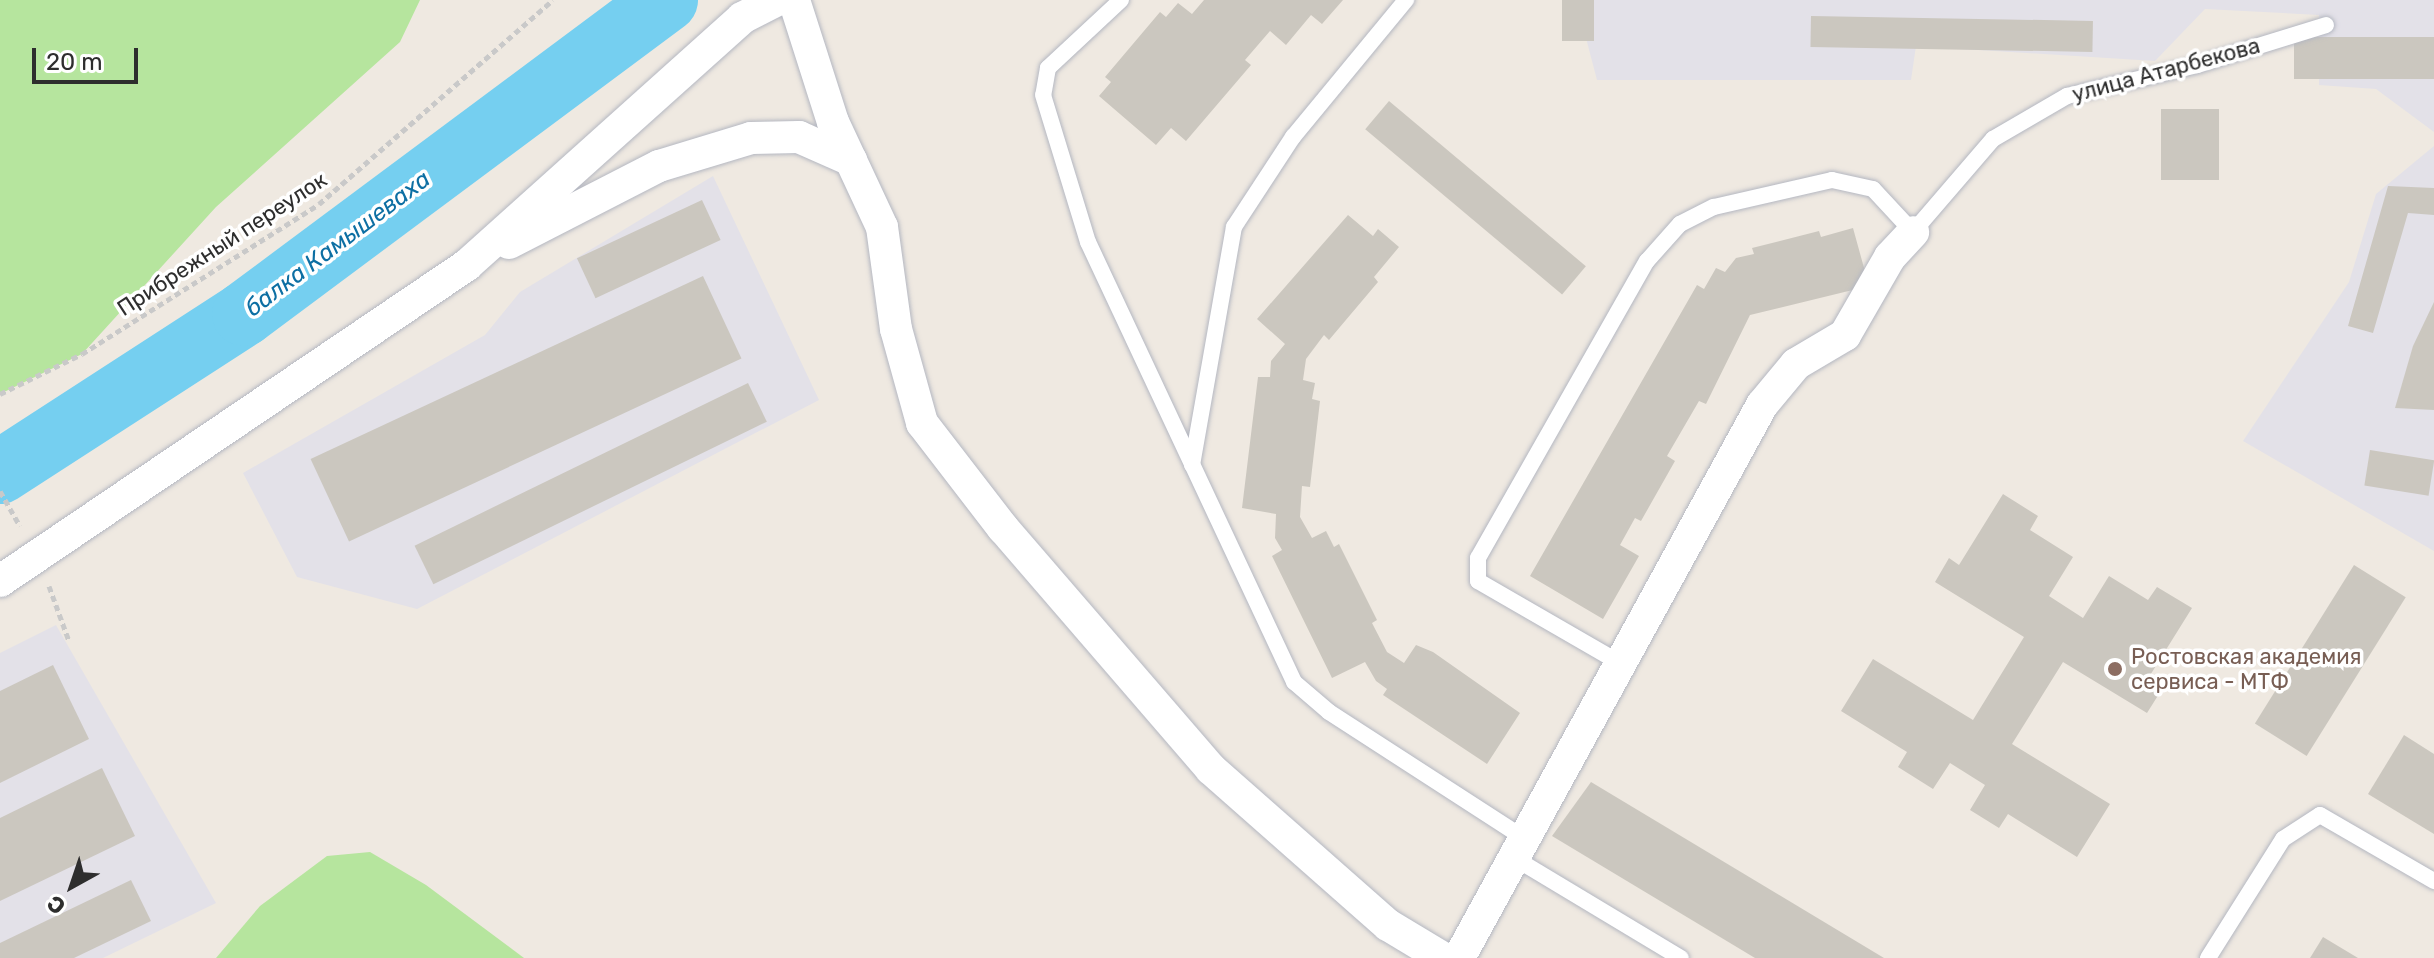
<!DOCTYPE html>
<html>
<head>
<meta charset="utf-8">
<style>
	body { margin:0 }
	#map { position:relative; width:2434px; height:958px; overflow:hidden; background:#efe9e1; font-family:Rubik,sans-serif }
	div>[style] { position:absolute }
	.industrial>* { inset:0; background:#e3e1e8 }
	.green>* { inset:0; background:#b6e59e }
	.river>* { height:64px; margin:-32px; padding:0 32px; transform-origin:32px; border-radius:32px; background:#75cff0 }
	.building>* { inset:0; background:#cbc7bf; transform-origin:0 0 }
	.path>* { height:5px; margin-top:-2.5px; transform-origin:0; background:repeating-linear-gradient(90deg,#c9c9c9 0 6px,transparent 0 10px) }
	.roads { filter:drop-shadow(0 0 2px #b4b7c1) drop-shadow(0 0 2px #b4b7c1) }
	.lane>* { height:16px; margin:-8px; padding:0 8px; transform-origin:8px; border-radius:8px; background:#fff }
	.street>* { height:32px; margin:-16px; padding:0 16px; transform-origin:16px; border-radius:16px; background:#fff }
	.dots>* { width:22px; height:22px; translate:-50% -50%; box-sizing:border-box; border:4px solid #fff; border-radius:50% }
	span { translate:-50% -50%; white-space:nowrap; text-align:center; line-height:1.15; -webkit-text-stroke:7px #fff; paint-order:stroke }
	.street-label { font-size:22px; color:#2e2e2e }
	.education-label { font-size:22px; color:#785e54 }
	.left { translate:0 -50%; text-align:left }
	.water-label { font-size:24px; color:#0d6fa3; font-style:italic }
	.north { position:absolute; left:32px; top:846px; width:80px; height:80px; -webkit-text-stroke:6px #fff; paint-order:stroke; rotate:220deg; font-size:22px; font-weight:700; line-height:32px; text-align:center; color:#2e2e2e }
	.north::after { content:''; display:block; margin:auto; width:28px; height:36px; background:#2e2e2e; clip-path:polygon(50% 0,100% 100%,50% 72%,0 100%) }
	.scale { position:absolute; left:32px; top:48px; width:106px; height:36px; box-sizing:border-box; border:4px solid #2e2e2e; border-top:0; padding-left:10px; font-size:24px; line-height:28px; white-space:nowrap; color:#2e2e2e; -webkit-text-stroke:6px #fff; paint-order:stroke }
</style>
</head>
<body>
<div id="map">
	<div class="industrial">
		<div style="clip-path:polygon(1576px 0,2434px 0,2434px 132px,2376px 89px,2319px 85px,2319px 15px,2205px 9px,2155px 61px,1916px 46px,1911px 80px,1597px 80px)"></div>
		<div style="clip-path:polygon(2434px 146px,2434px 551px,2243px 441px,2349px 282px,2376px 194px)"></div>
		<div style="clip-path:polygon(713px 176px,819px 400px,417px 609px,297px 577px,243px 473px,485px 335px,520px 292px)"></div>
		<div style="clip-path:polygon(56px 625px,216px 903px,103px 958px,0 958px,0 653px)"></div>
	</div>
	<div class="green">
		<div style="clip-path:polygon(0 0,420px 0,400px 42px,216px 207px,82px 354px,0 394px)"></div>
		<div style="clip-path:polygon(370px 852px,426px 885px,524px 958px,216px 958px,260px 906px,327px 856px)"></div>
	</div>
	<div class="river">
		<div style="left:0;top:472px;width:291px;rotate:-32.9deg"></div>
		<div style="left:244px;top:314px;width:526px;rotate:-36.65deg"></div>
	</div>
	<div class="building">
		<div style="clip-path:polygon(1204px 0,1343px 0,1322px 24px,1311px 15px,1286px 45px,1270px 31px,1245px 60px,1251px 65px,1186px 141px,1171px 128px,1156px 145px,1099px 96px,1111px 82px,1105px 77px,1160px 12px,1166px 17px,1178px 3px,1192px 14px)"></div>
		<div style="left:1562px;top:0;width:32px;height:41px"></div>
		<div style="left:1811px;top:16px;width:282px;height:31px;rotate:1deg"></div>
		<div style="left:2434px;top:37px;width:42px;height:140px;rotate:90deg"></div>
		<div style="left:1389px;top:101px;width:257px;height:37px;rotate:40deg"></div>
		<div style="left:2161px;top:109px;width:58px;height:71px"></div>
		<div style="clip-path:polygon(2388px 186px,2434px 188px,2434px 215px,2408px 213px,2373px 333px,2348px 326px)"></div>
		<div style="left:702px;top:200px;width:44px;height:138px;rotate:65deg"></div>
		<div style="clip-path:polygon(1348px 215px,1373px 236px,1378px 229px,1399px 247px,1374px 277px,1378px 282px,1329px 340px,1324px 335px,1306px 359px,1303px 380px,1315px 383px,1312px 399px,1320px 401px,1310px 487px,1302px 486px,1300px 517px,1312px 538px,1326px 531px,1334px 547px,1339px 544px,1377px 620px,1372px 623px,1387px 652px,1404px 663px,1416px 645px,1433px 652px,1520px 713px,1487px 764px,1383px 695px,1387px 689px,1376px 681px,1365px 662px,1332px 678px,1272px 556px,1282px 550px,1275px 538px,1276px 514px,1242px 508px,1258px 377px,1270px 377px,1271px 361px,1285px 344px,1257px 319px)"></div>
		<div style="clip-path:polygon(1853px 228px,1869px 286px,1750px 315px,1706px 404px,1699px 401px,1667px 456px,1675px 461px,1641px 521px,1635px 518px,1620px 545px,1639px 556px,1603px 619px,1530px 576px,1697px 285px,1704px 289px,1716px 268px,1725px 272px,1736px 258px,1754px 254px,1752px 248px,1819px 231px,1821px 237px)"></div>
		<div style="left:703px;top:276px;width:91px;height:433px;rotate:65deg"></div>
		<div style="clip-path:polygon(2434px 302px,2434px 410px,2395px 408px,2413px 346px)"></div>
		<div style="left:748px;top:383px;width:43px;height:371px;rotate:64deg"></div>
		<div style="left:2370px;top:450px;width:65px;height:36px;rotate:9deg"></div>
		<div style="clip-path:polygon(2003px 494px,2038px 516px,2030px 530px,2073px 557px,2049px 596px,2083px 618px,2109px 576px,2148px 600px,2157px 587px,2192px 608px,2149px 677px,2164px 686px,2147px 713px,2063px 662px,2012px 744px,2110px 804px,2077px 857px,2008px 814px,1999px 828px,1970px 810px,1985px 785px,1950px 763px,1933px 789px,1898px 767px,1907px 752px,1841px 711px,1873px 659px,1973px 720px,2024px 637px,1935px 582px,1949px 558px,1959px 565px)"></div>
		<div style="left:2354px;top:565px;width:61px;height:187px;rotate:32deg"></div>
		<div style="clip-path:polygon(53px 665px,89px 739px,0 783px,0 691px)"></div>
		<div style="clip-path:polygon(2404px 735px,2434px 754px,2434px 834px,2368px 794px)"></div>
		<div style="clip-path:polygon(102px 768px,135px 836px,0 901px,0 818px)"></div>
		<div style="clip-path:polygon(1591px 782px,1884px 958px,1755px 958px,1552px 836px)"></div>
		<div style="clip-path:polygon(131px 880px,151px 921px,74px 958px,0 958px,0 943px)"></div>
		<div style="clip-path:polygon(2323px 937px,2358px 958px,2310px 958px)"></div>
	</div>
	<div class="path">
		<div style="left:0;top:394px;width:91px;rotate:-26deg"></div>
		<div style="left:82px;top:354px;width:280px;rotate:-32.3deg"></div>
		<div style="left:319px;top:204px;width:310px;rotate:-41.1deg"></div>
		<div style="left:0;top:491px;width:40px;rotate:60.3deg"></div>
		<div style="left:49px;top:586px;width:59px;rotate:70deg"></div>
	</div>
	<div class="roads">
		<div class="lane">
			<div style="left:1121px;top:0;width:100px;rotate:137deg"></div>
			<div style="left:1048px;top:68px;width:27px;rotate:100deg"></div>
			<div style="left:1043px;top:95px;width:154px;rotate:73deg"></div>
			<div style="left:1088px;top:242px;width:486px;rotate:64.9deg"></div>
			<div style="left:1294px;top:682px;width:46px;rotate:40.6deg"></div>
			<div style="left:1329px;top:712px;width:232px;rotate:32.9deg"></div>
			<div style="left:1192px;top:465px;width:242px;rotate:-80deg"></div>
			<div style="left:1234px;top:227px;width:108px;rotate:-56.8deg"></div>
			<div style="left:1293px;top:137px;width:178px;rotate:-50.5deg"></div>
			<div style="left:1620px;top:663px;width:164px;rotate:-150deg"></div>
			<div style="left:1478px;top:581px;width:23px;rotate:-90deg"></div>
			<div style="left:1478px;top:558px;width:342px;rotate:-60.4deg"></div>
			<div style="left:1647px;top:261px;width:50px;rotate:-48.3deg"></div>
			<div style="left:1680px;top:224px;width:38px;rotate:-27deg"></div>
			<div style="left:1714px;top:207px;width:121px;rotate:-12.9deg"></div>
			<div style="left:1832px;top:180px;width:42px;rotate:12.4deg"></div>
			<div style="left:1873px;top:189px;width:59px;rotate:47.1deg"></div>
			<div style="left:1913px;top:232px;width:123px;rotate:-49.3deg"></div>
			<div style="left:1993px;top:139px;width:86px;rotate:-30.2deg"></div>
			<div style="left:2067px;top:96px;width:134px;rotate:-13.4deg"></div>
			<div style="left:2197px;top:65px;width:135px;rotate:-17.2deg"></div>
			<div style="left:1511px;top:856px;width:198px;rotate:31deg"></div>
			<div style="left:2208px;top:958px;width:141px;rotate:-57.8deg"></div>
			<div style="left:2283px;top:839px;width:44px;rotate:-33deg"></div>
			<div style="left:2320px;top:815px;width:132px;rotate:30.1deg"></div>
		</div>
		<div class="street">
			<div style="left:794px;top:0;width:128px;rotate:72.3deg"></div>
			<div style="left:833px;top:122px;width:116px;rotate:65deg"></div>
			<div style="left:882px;top:227px;width:103px;rotate:82.2deg"></div>
			<div style="left:896px;top:329px;width:98px;rotate:74.5deg"></div>
			<div style="left:922px;top:423px;width:133px;rotate:52.4deg"></div>
			<div style="left:1003px;top:528px;width:318px;rotate:49.2deg"></div>
			<div style="left:1211px;top:769px;width:236px;rotate:41.4deg"></div>
			<div style="left:1388px;top:925px;width:64px;rotate:31deg"></div>
			<div style="left:509px;top:243px;width:169px;rotate:-27.2deg"></div>
			<div style="left:659px;top:166px;width:96px;rotate:-16.9deg"></div>
			<div style="left:751px;top:138px;width:48px;rotate:-1.2deg"></div>
			<div style="left:799px;top:137px;width:57px;rotate:23.9deg"></div>
			<div style="left:0;top:581px;width:564px;rotate:-34.08deg"></div>
			<div style="left:467px;top:265px;width:370px;rotate:-41.9deg"></div>
			<div style="left:742px;top:18px;width:39px;rotate:-27deg"></div>
			<div style="left:1459px;top:958px;width:631px;rotate:-61.28deg"></div>
			<div style="left:1762px;top:405px;width:53px;rotate:-50.3deg"></div>
			<div style="left:1796px;top:364px;width:57px;rotate:-30.6deg"></div>
			<div style="left:1845px;top:335px;width:90px;rotate:-60deg"></div>
			<div style="left:1890px;top:257px;width:34px;rotate:-47deg"></div>
		</div>
	</div>
	<div class="dots">
		<div style="left:2115px;top:669px;background:#8d6e63"></div>
	</div>
	<div class="street-label">
		<span style="left:2166px;top:70px;rotate:-15deg">улица Атарбекова</span>
		<span style="left:222px;top:244px;rotate:-33deg">Прибрежный переулок</span>
	</div>
	<div class="education-label">
		<span class="left" style="left:2131px;top:669px">Ростовская академия<br>сервиса - МТФ</span>
	</div>
	<div class="water-label">
		<span style="left:338px;top:244px;rotate:-37deg">балка Камышеваха</span>
	</div>
	<div class="north">С</div>
	<div class="scale">20 m</div>
</div>
</body>
</html>
